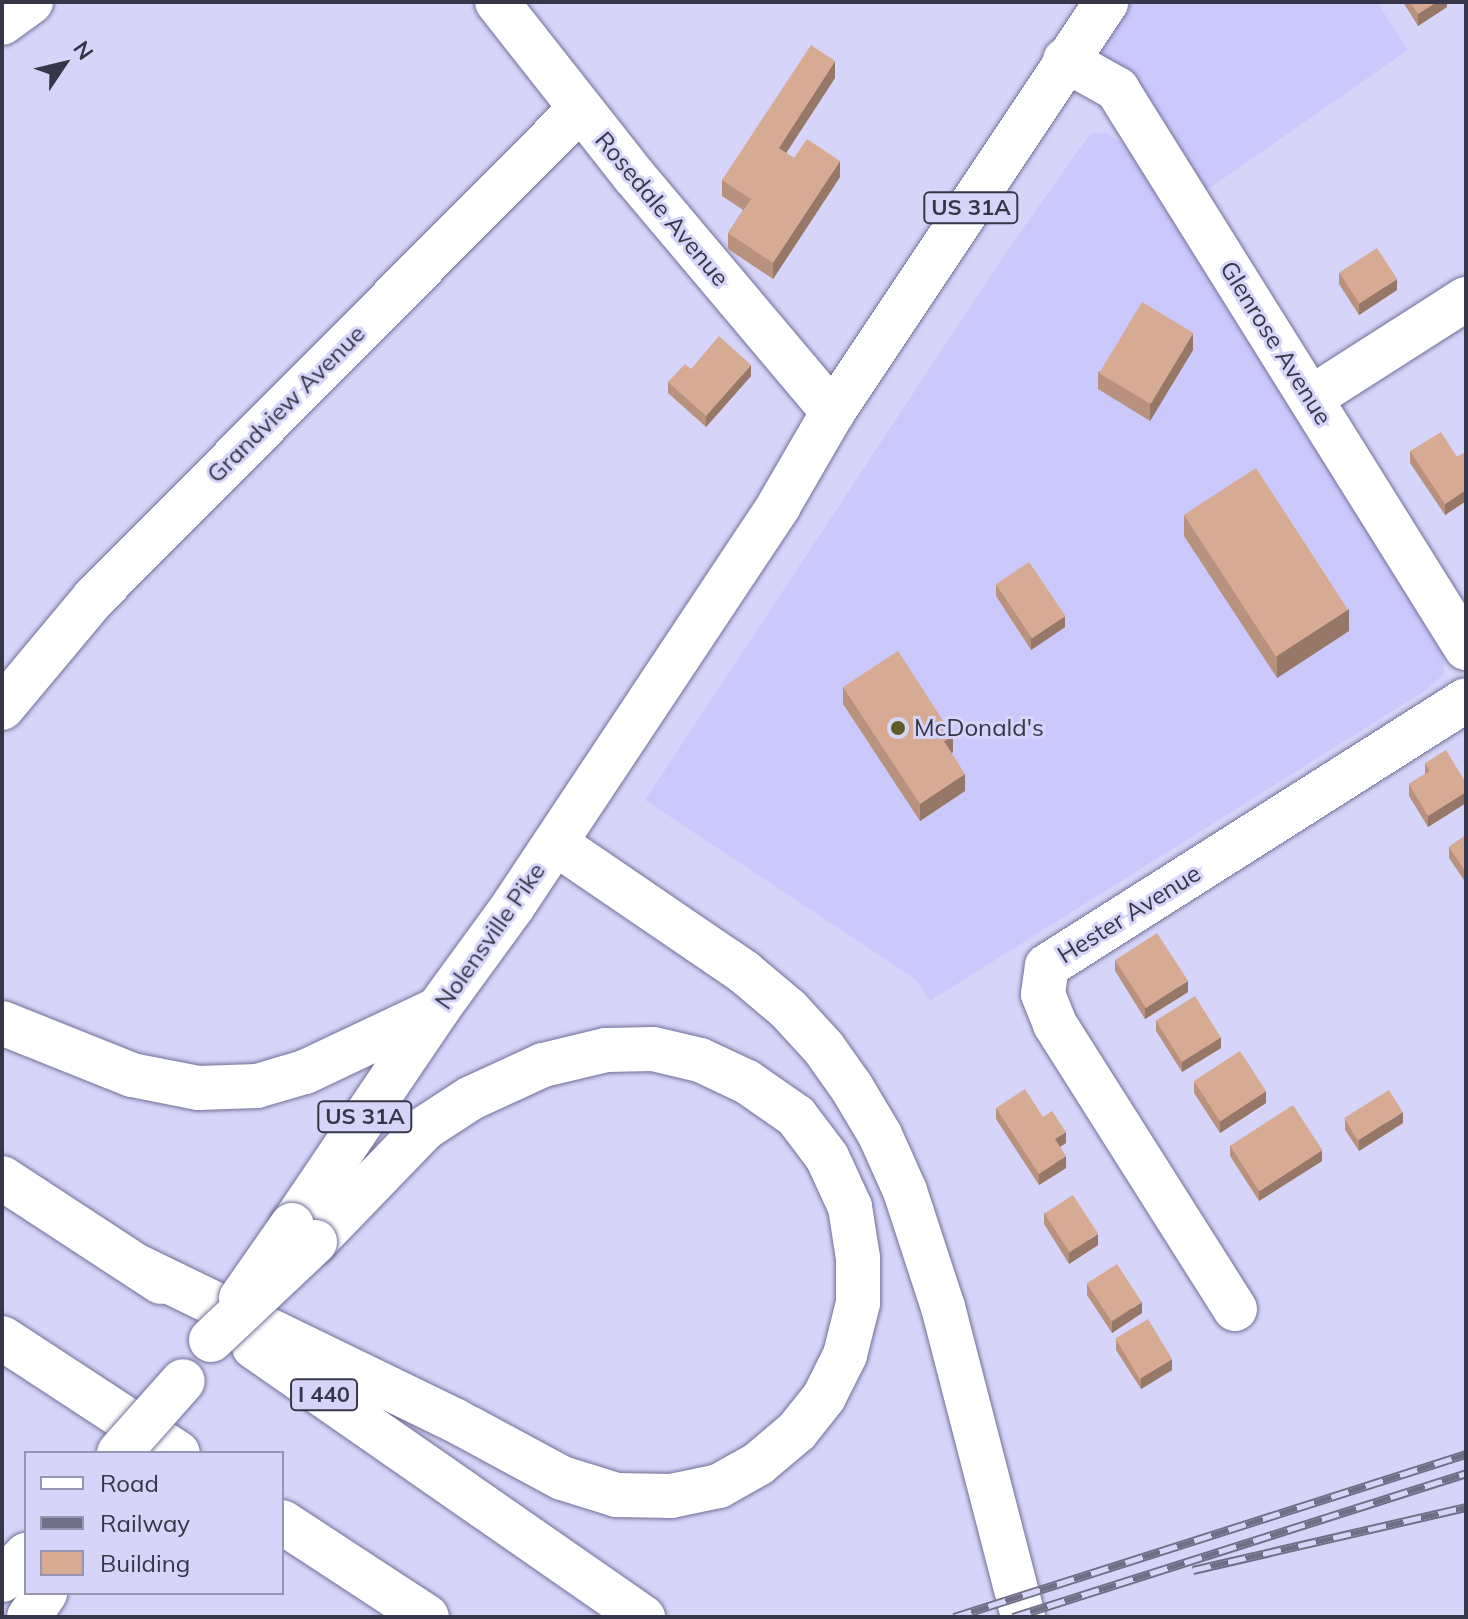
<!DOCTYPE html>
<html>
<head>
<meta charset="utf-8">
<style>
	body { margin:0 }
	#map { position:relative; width:1468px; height:1619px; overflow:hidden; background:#d6d5f9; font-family:Mulish,sans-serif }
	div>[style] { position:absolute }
	.built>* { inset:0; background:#cbc8fc }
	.roads { filter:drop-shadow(0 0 2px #726f97) drop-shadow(0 0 2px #726f97) }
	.minor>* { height:44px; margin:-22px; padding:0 22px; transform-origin:22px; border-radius:22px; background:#fff }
	.major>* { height:44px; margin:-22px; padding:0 22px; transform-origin:22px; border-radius:22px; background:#fff }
	.highway>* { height:44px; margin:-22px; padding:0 22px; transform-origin:22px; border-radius:22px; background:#fff }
	.rail>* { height:9px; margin-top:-4.5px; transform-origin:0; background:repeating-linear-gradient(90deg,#d6d5f9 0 18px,#706f87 0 36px); box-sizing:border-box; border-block:2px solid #706f87 }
	.bridges { filter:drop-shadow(0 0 2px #726f97) drop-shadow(0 0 2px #726f97) }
	.major-bridge>* { height:44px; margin:-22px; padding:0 22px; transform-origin:22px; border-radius:22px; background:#fff }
	.highway-bridge>* { height:44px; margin:-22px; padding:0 22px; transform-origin:22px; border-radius:22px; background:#fff }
	.wall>* { inset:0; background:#b9927f }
	.shaded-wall>* { inset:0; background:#967768 }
	.building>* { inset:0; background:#d7aa94; transform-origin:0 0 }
	.dots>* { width:22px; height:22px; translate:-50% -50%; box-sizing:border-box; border:4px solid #d6d5f9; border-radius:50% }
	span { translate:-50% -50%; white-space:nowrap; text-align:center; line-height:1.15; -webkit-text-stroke:6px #d6d5f9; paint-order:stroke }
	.shield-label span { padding:2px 6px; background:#d6d5f9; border:2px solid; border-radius:6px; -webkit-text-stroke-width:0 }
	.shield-label { font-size:22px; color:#373648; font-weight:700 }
	.street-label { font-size:24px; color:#373648 }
	.poi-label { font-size:24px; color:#373648 }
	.left { translate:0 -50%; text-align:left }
	.frame { position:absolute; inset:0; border:4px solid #373648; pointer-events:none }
	.legend { position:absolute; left:24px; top:1451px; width:260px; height:144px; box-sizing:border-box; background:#d6d5f9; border:2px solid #9695b2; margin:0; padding:10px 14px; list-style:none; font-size:24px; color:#373648 }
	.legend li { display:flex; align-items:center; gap:16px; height:40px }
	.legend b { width:40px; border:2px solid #9695b2 }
	.north { position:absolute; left:24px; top:24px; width:80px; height:80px; -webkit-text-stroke:6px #d6d5f9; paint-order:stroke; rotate:55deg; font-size:22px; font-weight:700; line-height:32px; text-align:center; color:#373648 }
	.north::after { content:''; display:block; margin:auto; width:28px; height:36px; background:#373648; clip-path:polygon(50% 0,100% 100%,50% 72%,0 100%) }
</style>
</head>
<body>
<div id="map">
	<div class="built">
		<div style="clip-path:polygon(1107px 2px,1377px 2px,1408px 50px,1188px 203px,1065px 60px)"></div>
		<div style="clip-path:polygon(1107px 133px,1127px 146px,1443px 654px,1444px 674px,1426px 690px,930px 1001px,915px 979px,645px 800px,1003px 257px,1090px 134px)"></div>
	</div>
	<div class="roads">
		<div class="minor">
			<div style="left:497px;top:2px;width:221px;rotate:51.8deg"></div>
			<div style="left:634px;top:176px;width:309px;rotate:49.9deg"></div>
			<div style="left:2px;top:23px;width:36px;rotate:-36deg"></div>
			<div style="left:1065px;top:60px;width:60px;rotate:29.1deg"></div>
			<div style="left:1117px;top:89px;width:659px;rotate:58.02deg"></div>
			<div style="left:1311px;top:398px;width:184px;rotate:-32.6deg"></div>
			<div style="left:2px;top:708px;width:143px;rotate:-50.1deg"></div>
			<div style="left:94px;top:598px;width:689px;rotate:-45.18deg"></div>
			<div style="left:1235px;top:1309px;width:337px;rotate:-122.3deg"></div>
			<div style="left:1055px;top:1024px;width:32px;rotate:-112deg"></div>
			<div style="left:1043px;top:994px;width:28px;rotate:-82deg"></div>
			<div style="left:1047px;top:966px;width:496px;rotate:-32.4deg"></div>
		</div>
		<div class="major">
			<div style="left:292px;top:1225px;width:261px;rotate:-55.9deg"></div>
			<div style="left:438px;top:1009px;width:127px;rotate:-53.9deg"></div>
			<div style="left:513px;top:906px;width:481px;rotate:-56.4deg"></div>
			<div style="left:779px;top:505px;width:108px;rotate:-59.9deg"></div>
			<div style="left:833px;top:412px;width:493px;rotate:-56.3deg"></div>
			<div style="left:29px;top:1617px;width:29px;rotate:-56deg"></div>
		</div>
		<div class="highway">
			<div style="left:555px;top:843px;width:229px;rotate:34.3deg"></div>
			<div style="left:744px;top:972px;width:57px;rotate:40.1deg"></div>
			<div style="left:788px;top:1009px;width:52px;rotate:47.4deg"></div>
			<div style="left:823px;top:1047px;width:50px;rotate:54.7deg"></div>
			<div style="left:852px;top:1088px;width:55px;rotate:59.2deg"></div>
			<div style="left:880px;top:1135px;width:61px;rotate:65.9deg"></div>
			<div style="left:905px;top:1191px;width:122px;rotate:71.9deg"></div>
			<div style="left:943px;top:1307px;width:320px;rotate:75.5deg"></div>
			<div style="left:2px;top:1023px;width:140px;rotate:21.8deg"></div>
			<div style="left:132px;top:1075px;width:67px;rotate:11.1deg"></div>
			<div style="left:198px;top:1088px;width:59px;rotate:-1.9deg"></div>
			<div style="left:257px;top:1086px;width:50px;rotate:-16.3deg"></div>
			<div style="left:305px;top:1072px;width:147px;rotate:-25.3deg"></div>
			<div style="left:2px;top:1178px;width:190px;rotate:33.2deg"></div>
			<div style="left:139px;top:1267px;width:352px;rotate:25.9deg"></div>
			<div style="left:456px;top:1421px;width:120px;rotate:28.3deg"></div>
			<div style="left:562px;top:1478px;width:58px;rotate:17.2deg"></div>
			<div style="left:617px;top:1495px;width:54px;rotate:1.1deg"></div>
			<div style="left:671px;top:1496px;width:49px;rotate:-11.8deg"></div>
			<div style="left:719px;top:1486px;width:45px;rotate:-29.4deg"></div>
			<div style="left:758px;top:1464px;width:51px;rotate:-40.2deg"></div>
			<div style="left:797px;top:1431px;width:43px;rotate:-51.5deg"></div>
			<div style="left:824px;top:1397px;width:47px;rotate:-63.4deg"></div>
			<div style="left:845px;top:1355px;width:54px;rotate:-76deg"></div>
			<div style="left:858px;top:1303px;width:45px;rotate:-90deg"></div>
			<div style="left:858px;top:1258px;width:52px;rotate:-98.9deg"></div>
			<div style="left:850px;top:1207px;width:55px;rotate:-114.7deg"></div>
			<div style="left:827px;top:1157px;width:51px;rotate:-127.1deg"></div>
			<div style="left:796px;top:1116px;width:60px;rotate:-145.2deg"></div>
			<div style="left:747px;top:1082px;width:52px;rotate:-154.9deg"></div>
			<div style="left:700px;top:1060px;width:48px;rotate:-166.8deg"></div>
			<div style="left:653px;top:1049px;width:47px;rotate:178.8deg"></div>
			<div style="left:606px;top:1050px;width:65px;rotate:166.6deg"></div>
			<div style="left:543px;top:1065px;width:79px;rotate:155.4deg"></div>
			<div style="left:471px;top:1098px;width:55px;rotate:146.9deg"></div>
			<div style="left:425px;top:1128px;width:158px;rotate:134deg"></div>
			<div style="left:2px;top:1338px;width:210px;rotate:33.2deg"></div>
			<div style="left:254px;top:1347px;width:474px;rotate:34.8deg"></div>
			<div style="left:282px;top:1522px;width:173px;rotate:33.2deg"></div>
			<div style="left:2px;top:1580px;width:35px;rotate:-46deg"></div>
		</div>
	</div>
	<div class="rail">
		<div style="left:1193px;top:1570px;width:280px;rotate:-13deg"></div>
		<div style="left:954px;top:1617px;width:537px;rotate:-17.66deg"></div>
		<div style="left:1013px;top:1617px;width:475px;rotate:-17.6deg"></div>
	</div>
	<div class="bridges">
		<div class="major-bridge">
			<div style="left:241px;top:1298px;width:89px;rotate:-55.1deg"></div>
		</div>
		<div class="highway-bridge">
			<div style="left:211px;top:1340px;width:143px;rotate:-43.3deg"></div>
			<div style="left:119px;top:1453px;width:96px;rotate:-48.4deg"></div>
		</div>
	</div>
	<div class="wall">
		<div style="clip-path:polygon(1403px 2px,1447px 2px,1447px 7px,1418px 26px)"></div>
		<div style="clip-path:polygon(835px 78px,786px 153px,794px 158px,840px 177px,773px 279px,728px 249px,728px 233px,743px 210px,722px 196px,722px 180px)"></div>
		<div style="clip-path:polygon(1339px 273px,1397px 290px,1359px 315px,1339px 284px)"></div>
		<div style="clip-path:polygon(1193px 350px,1150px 421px,1098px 389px,1098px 372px)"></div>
		<div style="clip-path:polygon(691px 369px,751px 376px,706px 427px,668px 393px,668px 382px)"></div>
		<div style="clip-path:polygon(1410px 451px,1457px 457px,1466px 452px,1466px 501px,1445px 515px,1410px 463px)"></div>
		<div style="clip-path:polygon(1184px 515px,1349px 631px,1277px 678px,1184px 536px)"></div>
		<div style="clip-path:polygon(996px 585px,1065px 627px,1031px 650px,996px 596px)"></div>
		<div style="clip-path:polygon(843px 687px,953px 752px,951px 753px,965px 791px,920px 821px,843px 704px)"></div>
		<div style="clip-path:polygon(1425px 763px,1466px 783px,1466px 803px,1428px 827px,1409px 796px,1409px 784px,1425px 774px)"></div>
		<div style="clip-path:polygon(1466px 835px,1466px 883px,1449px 858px,1449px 847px)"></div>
		<div style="clip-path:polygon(1115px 960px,1188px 992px,1145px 1019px,1115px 971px)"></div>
		<div style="clip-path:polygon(1156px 1020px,1221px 1048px,1182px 1072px,1156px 1031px)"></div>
		<div style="clip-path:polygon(1194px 1082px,1266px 1103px,1220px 1133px,1194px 1093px)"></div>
		<div style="clip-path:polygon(996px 1108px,1043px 1117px,1066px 1143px,1060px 1147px,1066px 1168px,1039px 1185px,996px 1119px)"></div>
		<div style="clip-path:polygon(1345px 1119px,1403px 1123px,1359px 1151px,1345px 1130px)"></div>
		<div style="clip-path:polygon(1230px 1145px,1322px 1161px,1259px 1201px,1230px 1156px)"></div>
		<div style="clip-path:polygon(1044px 1213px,1098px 1245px,1069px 1264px,1044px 1224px)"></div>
		<div style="clip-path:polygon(1087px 1284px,1142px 1313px,1112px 1333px,1087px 1295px)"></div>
		<div style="clip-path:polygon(1116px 1339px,1172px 1370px,1141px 1389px,1116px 1350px)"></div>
	</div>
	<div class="shaded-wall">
		<div style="clip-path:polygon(1437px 2px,1447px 2px,1447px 7px,1418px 26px,1418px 14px)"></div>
		<div style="clip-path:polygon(835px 61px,835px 78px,779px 164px,779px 148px)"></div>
		<div style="clip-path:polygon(840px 161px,840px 177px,773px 279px,773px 263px)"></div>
		<div style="clip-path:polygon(1397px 279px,1397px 290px,1359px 315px,1359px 304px)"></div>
		<div style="clip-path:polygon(1193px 333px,1193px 350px,1150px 421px,1150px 404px)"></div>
		<div style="clip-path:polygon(751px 365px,751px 376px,706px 427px,706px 416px)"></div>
		<div style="clip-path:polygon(1466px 490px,1466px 501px,1445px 515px,1445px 504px)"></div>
		<div style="clip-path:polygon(1349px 609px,1349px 631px,1277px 678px,1277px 656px)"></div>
		<div style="clip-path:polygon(1065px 616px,1065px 627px,1031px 650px,1031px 638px)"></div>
		<div style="clip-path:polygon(953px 736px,953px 752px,944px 758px,944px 741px)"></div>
		<div style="clip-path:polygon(965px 774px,965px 791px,920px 821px,920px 804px)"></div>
		<div style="clip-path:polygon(1466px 792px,1466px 803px,1428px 827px,1428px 816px)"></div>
		<div style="clip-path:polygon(1188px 981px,1188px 992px,1145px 1019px,1145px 1008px)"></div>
		<div style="clip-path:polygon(1221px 1037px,1221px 1048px,1182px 1072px,1182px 1061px)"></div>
		<div style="clip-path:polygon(1266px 1091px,1266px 1103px,1220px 1133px,1220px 1122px)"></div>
		<div style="clip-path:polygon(1403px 1112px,1403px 1123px,1359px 1151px,1359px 1140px)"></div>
		<div style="clip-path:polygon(1066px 1132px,1066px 1143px,1055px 1150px,1055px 1139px)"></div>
		<div style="clip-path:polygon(1322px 1150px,1322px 1161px,1259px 1201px,1259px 1190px)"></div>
		<div style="clip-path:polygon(1066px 1156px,1066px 1168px,1039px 1185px,1039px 1174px)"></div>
		<div style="clip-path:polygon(1098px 1234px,1098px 1245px,1069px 1264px,1069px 1253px)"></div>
		<div style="clip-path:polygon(1142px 1302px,1142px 1313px,1112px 1333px,1112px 1322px)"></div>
		<div style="clip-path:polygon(1172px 1359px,1172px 1370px,1141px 1389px,1141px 1378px)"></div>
	</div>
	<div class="building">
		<div style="clip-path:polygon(1410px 2px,1437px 2px,1418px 14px)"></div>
		<div style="clip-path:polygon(811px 45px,835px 61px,779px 148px,794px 158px,807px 139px,840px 161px,773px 263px,728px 233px,751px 199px,722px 180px)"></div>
		<div style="left:1377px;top:248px;width:37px;height:45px;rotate:57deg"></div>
		<div style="left:1142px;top:302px;width:60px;height:83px;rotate:31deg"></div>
		<div style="clip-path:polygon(719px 336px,751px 365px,706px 416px,668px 382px,685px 364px,691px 369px)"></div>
		<div style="clip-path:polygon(1441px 432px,1457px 457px,1466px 452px,1466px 490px,1445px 504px,1410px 451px)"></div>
		<div style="left:1256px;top:468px;width:169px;height:86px;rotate:57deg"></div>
		<div style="left:1029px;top:562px;width:65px;height:40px;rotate:56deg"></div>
		<div style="clip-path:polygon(898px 651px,953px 736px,944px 741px,965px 774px,920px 804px,843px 687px)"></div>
		<div style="clip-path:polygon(1446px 750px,1466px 783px,1466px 792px,1428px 816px,1409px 784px,1430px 771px,1425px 763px)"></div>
		<div style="clip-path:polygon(1466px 835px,1466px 872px,1449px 847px)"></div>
		<div style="left:1157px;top:933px;width:57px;height:50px;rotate:57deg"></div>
		<div style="left:1195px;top:996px;width:49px;height:46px;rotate:58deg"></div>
		<div style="left:1240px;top:1051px;width:48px;height:55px;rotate:57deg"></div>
		<div style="clip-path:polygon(1025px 1089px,1043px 1117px,1052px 1111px,1066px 1132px,1055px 1139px,1066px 1156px,1039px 1174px,996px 1108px)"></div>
		<div style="left:1389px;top:1090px;width:26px;height:53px;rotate:58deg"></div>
		<div style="left:1293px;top:1105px;width:54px;height:75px;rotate:57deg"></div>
		<div style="left:1073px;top:1195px;width:46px;height:34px;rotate:57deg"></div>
		<div style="left:1117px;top:1264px;width:45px;height:36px;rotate:57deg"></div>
		<div style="left:1148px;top:1319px;width:47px;height:38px;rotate:59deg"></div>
	</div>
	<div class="dots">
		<div style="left:898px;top:728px;background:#5d5b28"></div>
	</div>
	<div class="shield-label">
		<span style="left:971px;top:208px">US 31A</span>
		<span style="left:365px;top:1117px">US 31A</span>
		<span style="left:324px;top:1395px">I 440</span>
	</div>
	<div class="street-label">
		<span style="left:662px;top:209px;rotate:50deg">Rosedale Avenue</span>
		<span style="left:1276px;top:343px;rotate:58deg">Glenrose Avenue</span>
		<span style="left:286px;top:404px;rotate:-45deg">Grandview Avenue</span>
		<span style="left:1129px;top:914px;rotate:-32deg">Hester Avenue</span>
		<span style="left:490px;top:936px;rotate:-55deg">Nolensville Pike</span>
	</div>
	<div class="poi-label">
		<span class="left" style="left:914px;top:728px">McDonald's</span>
	</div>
	<div class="frame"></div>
	<ul class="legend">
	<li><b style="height:10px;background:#fff"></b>Road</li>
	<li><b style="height:10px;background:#706f87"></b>Railway</li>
	<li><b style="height:22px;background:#d7aa94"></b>Building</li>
	</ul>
	<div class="north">N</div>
</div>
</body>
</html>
